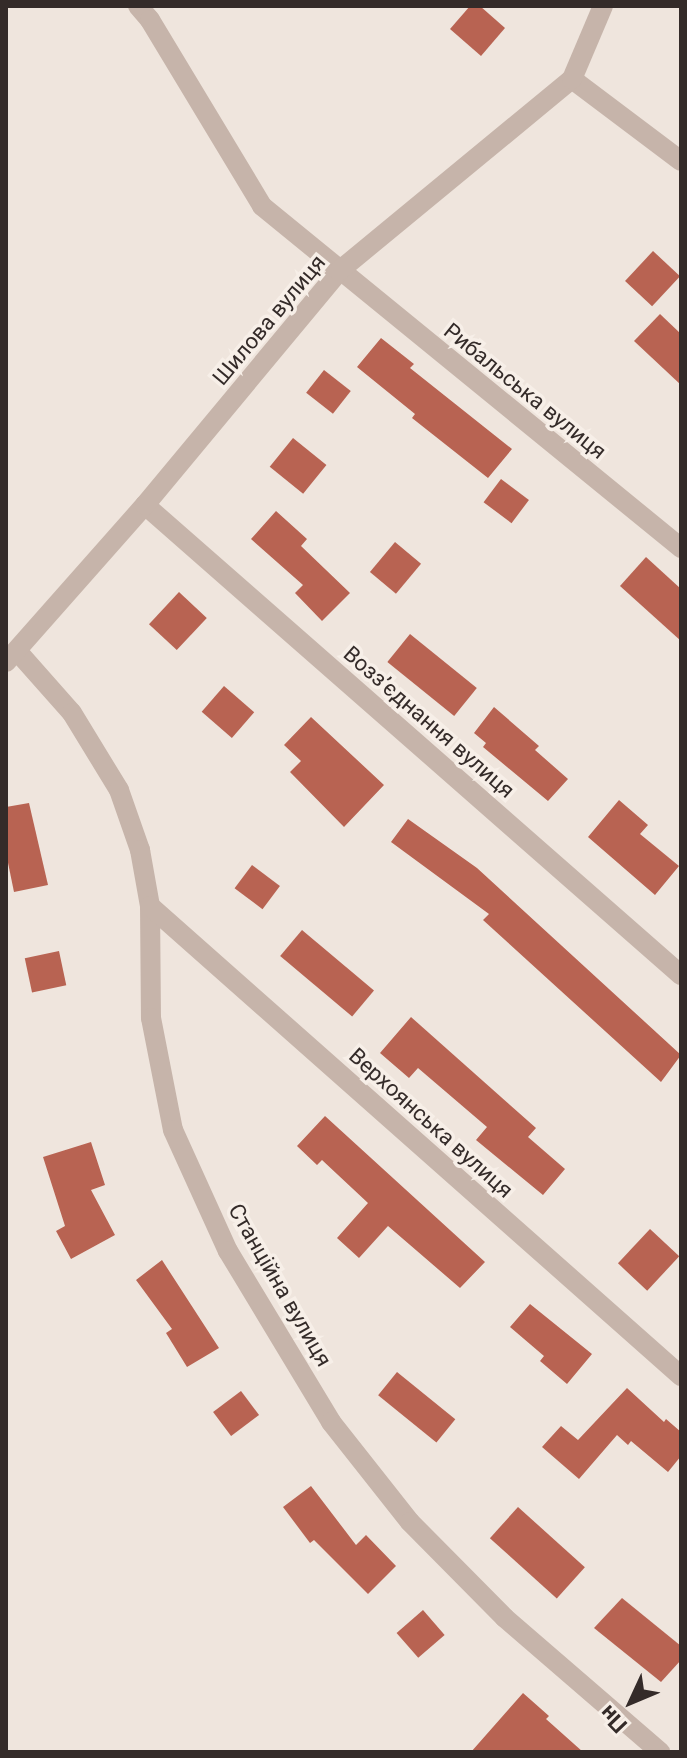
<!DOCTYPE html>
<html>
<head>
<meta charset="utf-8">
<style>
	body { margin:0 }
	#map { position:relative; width:687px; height:1758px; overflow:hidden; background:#efe5dd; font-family:Roboto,sans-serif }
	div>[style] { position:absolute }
	.building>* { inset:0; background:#b86352; transform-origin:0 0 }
	.street>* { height:20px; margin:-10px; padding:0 10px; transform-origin:10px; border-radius:10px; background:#c6b4aa }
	span { translate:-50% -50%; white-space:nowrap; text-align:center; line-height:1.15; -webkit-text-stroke:7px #f7efe8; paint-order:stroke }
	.street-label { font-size:22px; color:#342b29 }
	.frame { position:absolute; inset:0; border:8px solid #342b29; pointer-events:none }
	.north { position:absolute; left:591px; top:1662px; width:80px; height:80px; -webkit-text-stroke:6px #f7efe8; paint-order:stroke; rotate:226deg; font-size:22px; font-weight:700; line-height:32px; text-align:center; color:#342b29 }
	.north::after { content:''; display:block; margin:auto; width:28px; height:36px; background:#342b29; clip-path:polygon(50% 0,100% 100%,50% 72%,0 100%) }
</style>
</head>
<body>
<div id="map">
	<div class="building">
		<div style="clip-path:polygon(470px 6px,480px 6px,505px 28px,481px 56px,450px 29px)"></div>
		<div style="left:653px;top:251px;width:37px;height:41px;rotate:43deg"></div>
		<div style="clip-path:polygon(660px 314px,681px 334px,681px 385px,634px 341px)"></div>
		<div style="clip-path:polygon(381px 338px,414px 364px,410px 368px,512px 449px,488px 478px,412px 418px,415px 414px,357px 367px)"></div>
		<div style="left:324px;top:370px;width:34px;height:29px;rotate:38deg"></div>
		<div style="left:293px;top:438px;width:43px;height:37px;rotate:39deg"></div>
		<div style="left:501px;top:479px;width:35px;height:29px;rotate:37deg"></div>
		<div style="clip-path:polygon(276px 511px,307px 539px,301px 546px,350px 593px,322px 621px,295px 593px,303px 585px,251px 539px)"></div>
		<div style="left:395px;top:542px;width:34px;height:39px;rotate:40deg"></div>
		<div style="clip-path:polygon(646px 557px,681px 589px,681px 641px,620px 586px)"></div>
		<div style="left:179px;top:592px;width:38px;height:44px;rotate:43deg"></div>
		<div style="left:410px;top:634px;width:86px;height:36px;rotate:39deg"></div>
		<div style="left:224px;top:686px;width:40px;height:34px;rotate:41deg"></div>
		<div style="clip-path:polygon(494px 707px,539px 746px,535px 750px,568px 779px,548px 801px,483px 747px,486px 743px,474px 733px)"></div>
		<div style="clip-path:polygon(311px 717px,384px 785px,344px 827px,290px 772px,301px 761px,284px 745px)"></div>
		<div style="clip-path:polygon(619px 800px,648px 825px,640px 834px,679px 866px,655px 895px,588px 837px)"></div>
		<div style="clip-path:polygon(29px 803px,48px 885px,14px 892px,6px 853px,6px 807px)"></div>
		<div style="clip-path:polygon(408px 819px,477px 868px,681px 1055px,661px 1082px,483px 920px,489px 914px,391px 842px)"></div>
		<div style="left:252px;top:865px;width:35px;height:29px;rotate:37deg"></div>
		<div style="left:302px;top:930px;width:94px;height:34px;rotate:40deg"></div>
		<div style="left:59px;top:951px;width:35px;height:35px;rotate:78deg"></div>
		<div style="clip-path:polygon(411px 1017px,536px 1128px,528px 1137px,565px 1169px,543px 1195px,476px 1140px,487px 1127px,418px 1068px,409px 1078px,380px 1053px)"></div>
		<div style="clip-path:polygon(325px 1116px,485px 1262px,460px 1288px,388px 1226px,359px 1258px,337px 1238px,368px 1203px,322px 1160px,317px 1165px,297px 1146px)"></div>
		<div style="clip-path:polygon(91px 1142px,105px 1185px,91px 1190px,115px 1235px,71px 1259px,56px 1231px,65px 1226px,43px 1157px)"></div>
		<div style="left:650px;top:1229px;width:40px;height:47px;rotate:43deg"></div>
		<div style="clip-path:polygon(162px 1260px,219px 1348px,187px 1367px,166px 1333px,172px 1329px,136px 1280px)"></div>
		<div style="clip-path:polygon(530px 1304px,592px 1354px,567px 1384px,540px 1361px,544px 1356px,510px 1327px)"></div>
		<div style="left:397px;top:1372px;width:75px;height:30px;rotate:39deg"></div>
		<div style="clip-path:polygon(627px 1388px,664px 1422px,666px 1419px,681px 1432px,681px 1456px,668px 1472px,631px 1441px,628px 1445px,617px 1435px,579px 1479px,542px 1447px,561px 1426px,578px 1440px)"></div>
		<div style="left:241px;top:1391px;width:30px;height:35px;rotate:53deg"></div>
		<div style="clip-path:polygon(311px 1486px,356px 1545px,366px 1535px,396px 1566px,368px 1594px,314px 1540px,310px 1543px,283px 1507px)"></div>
		<div style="left:518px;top:1507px;width:90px;height:42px;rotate:42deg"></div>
		<div style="clip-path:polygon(622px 1598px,681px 1646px,681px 1660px,661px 1682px,594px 1628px)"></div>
		<div style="left:423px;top:1610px;width:33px;height:35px;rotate:49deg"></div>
		<div style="clip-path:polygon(523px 1693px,549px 1716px,546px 1719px,583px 1752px,471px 1752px)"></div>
	</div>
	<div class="street">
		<div style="left:138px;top:6px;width:18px;rotate:49deg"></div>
		<div style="left:150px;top:20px;width:217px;rotate:58.9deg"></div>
		<div style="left:262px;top:206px;width:541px;rotate:39.22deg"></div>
		<div style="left:572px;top:79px;width:136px;rotate:37deg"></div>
		<div style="left:145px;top:505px;width:713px;rotate:41.25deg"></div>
		<div style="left:18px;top:652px;width:81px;rotate:48.5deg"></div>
		<div style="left:72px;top:713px;width:90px;rotate:58.6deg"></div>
		<div style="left:119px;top:790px;width:64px;rotate:70.7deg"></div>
		<div style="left:140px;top:850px;width:57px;rotate:79.9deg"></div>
		<div style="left:150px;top:906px;width:112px;rotate:89.5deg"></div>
		<div style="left:151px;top:1018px;width:114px;rotate:78.9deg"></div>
		<div style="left:173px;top:1130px;width:133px;rotate:65.6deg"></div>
		<div style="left:228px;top:1251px;width:200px;rotate:58.9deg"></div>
		<div style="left:331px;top:1422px;width:127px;rotate:51.7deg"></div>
		<div style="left:410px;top:1522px;width:135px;rotate:45.3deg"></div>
		<div style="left:505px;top:1618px;width:205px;rotate:40.8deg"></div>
		<div style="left:6px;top:662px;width:210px;rotate:-48.5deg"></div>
		<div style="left:145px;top:505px;width:304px;rotate:-50.3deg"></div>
		<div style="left:339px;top:271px;width:302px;rotate:-39.5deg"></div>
		<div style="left:572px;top:79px;width:79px;rotate:-67deg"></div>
		<div style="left:150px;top:906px;width:709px;rotate:41.51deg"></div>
	</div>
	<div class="street-label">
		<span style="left:269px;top:320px;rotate:-50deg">Шилова вулиця</span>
		<span style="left:525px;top:391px;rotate:39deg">Рибальська вулиця</span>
		<span style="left:429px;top:722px;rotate:41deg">Возз’єднання вулиця</span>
		<span style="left:431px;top:1123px;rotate:42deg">Верхоянська вулиця</span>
		<span style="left:280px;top:1285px;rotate:60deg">Станційна вулиця</span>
	</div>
	<div class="frame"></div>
	<div class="north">Пн</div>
</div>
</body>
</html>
